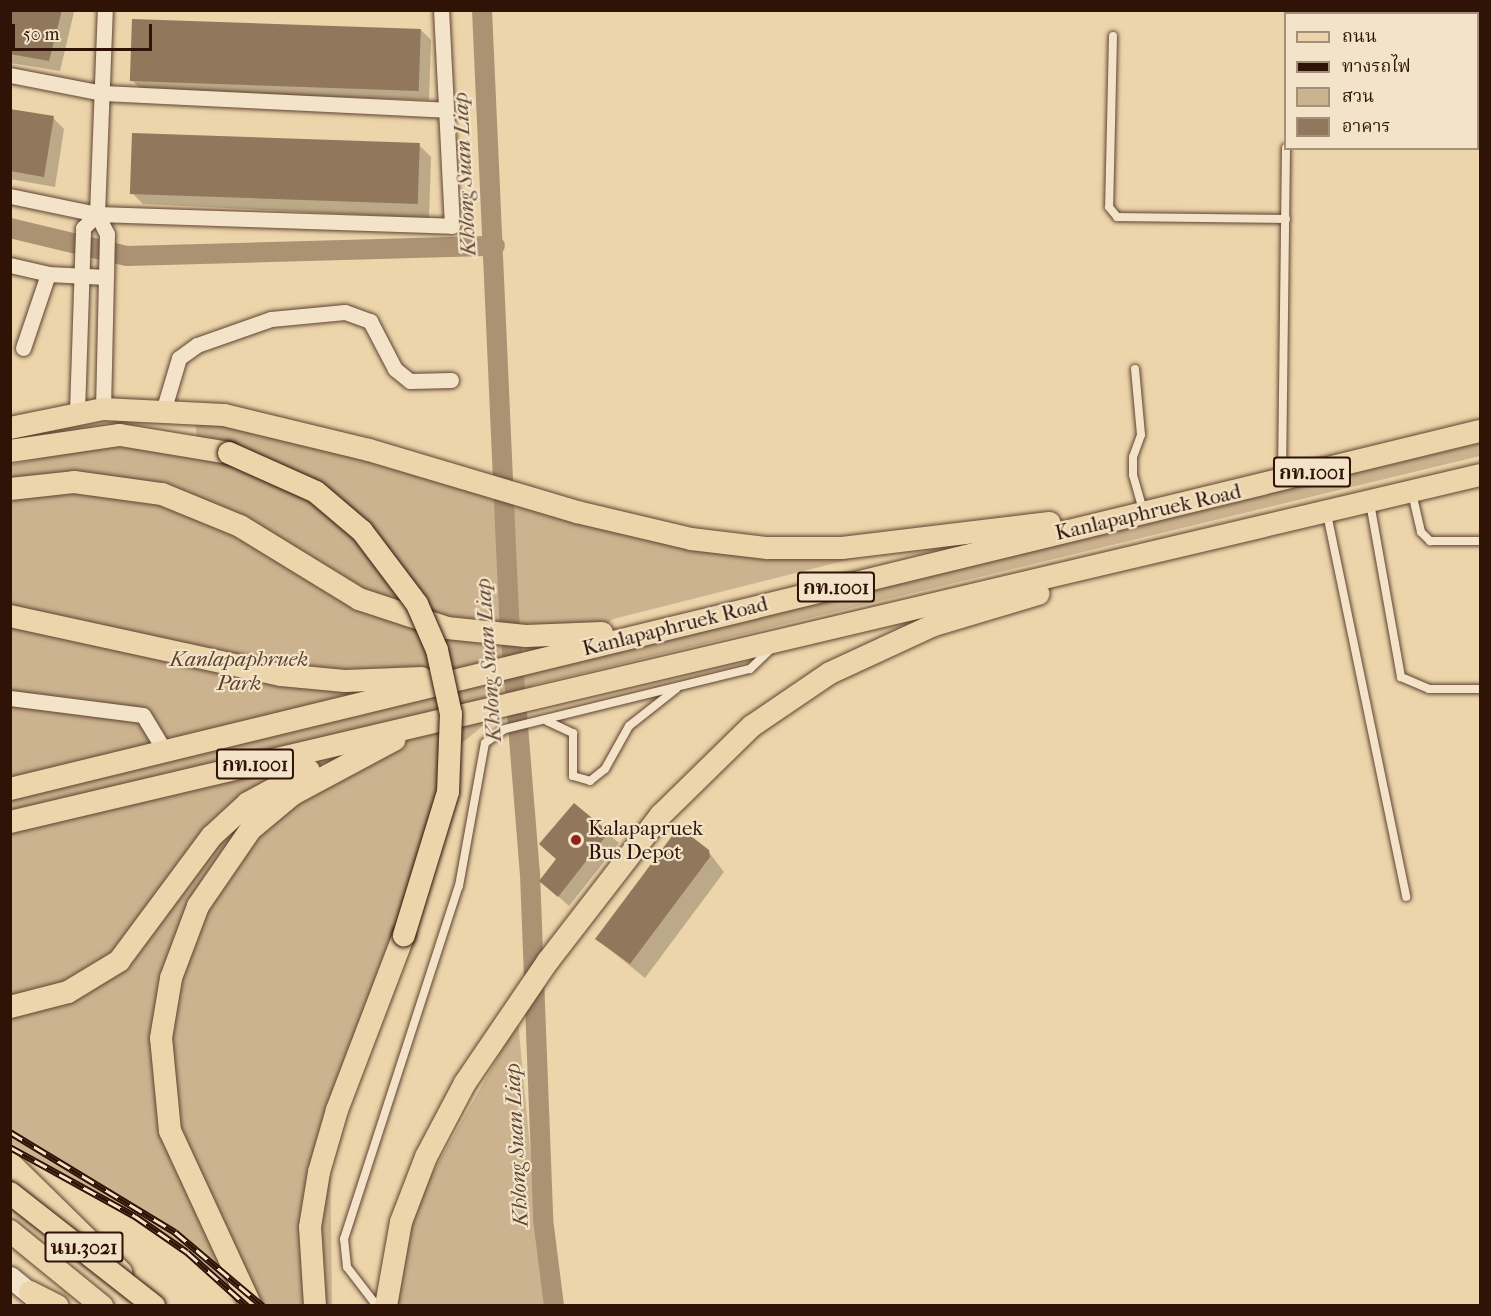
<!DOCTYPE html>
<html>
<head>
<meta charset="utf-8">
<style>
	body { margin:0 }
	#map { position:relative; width:1491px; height:1316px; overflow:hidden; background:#ecd4ab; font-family:"IM FELL French Canon","Noto Serif Thai",serif }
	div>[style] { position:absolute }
	.green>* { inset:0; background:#ccb38f }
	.shadow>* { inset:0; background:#0003 }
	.canal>* { height:20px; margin:-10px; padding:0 10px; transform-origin:10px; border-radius:10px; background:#ab9273 }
	.building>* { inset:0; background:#91775c; transform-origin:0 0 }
	.roads { filter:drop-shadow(0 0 2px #5e432f) drop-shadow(0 0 2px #5e432f) }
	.lane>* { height:8px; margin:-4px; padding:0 4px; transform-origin:4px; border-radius:4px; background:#f3e3c8 }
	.street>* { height:15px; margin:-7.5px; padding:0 7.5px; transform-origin:7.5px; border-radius:7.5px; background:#f3e3c8 }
	.secondary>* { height:21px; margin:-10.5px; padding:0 10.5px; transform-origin:10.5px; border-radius:10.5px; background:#f3e3c8 }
	.primary>* { height:22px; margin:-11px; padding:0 11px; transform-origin:11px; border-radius:11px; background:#ecd4ab }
	.rail>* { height:7px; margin-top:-3.5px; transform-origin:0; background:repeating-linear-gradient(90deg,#f3e3c8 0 14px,#2e1306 0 28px); box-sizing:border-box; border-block:2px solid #2e1306 }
	.bridges { filter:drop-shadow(0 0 2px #2e1306) drop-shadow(0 0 2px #2e1306) }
	.primary-bridge>* { height:22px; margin:-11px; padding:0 11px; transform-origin:11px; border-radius:11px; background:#ecd4ab }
	.dots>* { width:16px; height:16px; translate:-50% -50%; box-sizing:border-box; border:3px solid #f3e3c8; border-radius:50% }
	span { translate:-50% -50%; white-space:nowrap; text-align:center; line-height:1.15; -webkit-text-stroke:4.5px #f3e3c8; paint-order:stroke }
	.shield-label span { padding:2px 4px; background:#f3e3c8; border:2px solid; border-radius:4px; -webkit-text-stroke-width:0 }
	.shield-label { font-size:20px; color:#2e1306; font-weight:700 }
	.street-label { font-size:21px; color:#2e1306 }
	.park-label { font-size:21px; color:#5d432f; font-style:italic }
	.poi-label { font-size:21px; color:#2e1306 }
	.left { translate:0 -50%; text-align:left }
	.water-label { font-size:22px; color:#604632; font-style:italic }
	.frame { position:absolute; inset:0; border:12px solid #2e1306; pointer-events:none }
	.legend { position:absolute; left:1284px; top:12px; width:195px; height:138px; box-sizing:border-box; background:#f3e3c8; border:2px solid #a4907a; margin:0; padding:8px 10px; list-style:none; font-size:18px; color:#2e1306 }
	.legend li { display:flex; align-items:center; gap:12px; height:30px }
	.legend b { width:30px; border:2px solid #a4907a }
	.scale { position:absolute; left:12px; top:24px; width:140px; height:27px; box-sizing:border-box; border:3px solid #2e1306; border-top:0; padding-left:8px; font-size:18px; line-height:21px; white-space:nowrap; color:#2e1306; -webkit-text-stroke:4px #f3e3c8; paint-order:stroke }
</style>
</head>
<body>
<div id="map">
	<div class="green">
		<div style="clip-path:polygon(194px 411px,814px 559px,855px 558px,613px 619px,559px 664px,1480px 443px,1480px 456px,533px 685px,451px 752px,330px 1145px,332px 1306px,250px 1305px,172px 1239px,11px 1143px,10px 465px,118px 442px,198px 445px)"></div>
		<div style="clip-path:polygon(518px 1022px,545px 1305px,397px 1306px,412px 1209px)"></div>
	</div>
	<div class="shadow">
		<div style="clip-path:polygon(10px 10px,74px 12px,60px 71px,10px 63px)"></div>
		<div style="clip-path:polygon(420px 29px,431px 40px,429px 100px,142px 91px,132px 80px)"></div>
		<div style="clip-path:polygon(10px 110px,53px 118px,64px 129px,55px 187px,10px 179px)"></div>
		<div style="clip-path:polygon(420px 146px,431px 157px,429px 218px,143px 204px,132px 193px)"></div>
		<div style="clip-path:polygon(574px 805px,619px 843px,569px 906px,541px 881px,557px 859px)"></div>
		<div style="clip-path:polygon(708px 851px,724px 872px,645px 978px,597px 939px)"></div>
	</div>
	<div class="canal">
		<div style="left:482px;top:10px;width:605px;rotate:87.44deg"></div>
		<div style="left:509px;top:614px;width:261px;rotate:85.4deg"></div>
		<div style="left:530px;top:874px;width:345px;rotate:87.8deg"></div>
		<div style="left:543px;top:1219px;width:88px;rotate:82.8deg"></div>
		<div style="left:10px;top:228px;width:120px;rotate:13.5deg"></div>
		<div style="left:127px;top:256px;width:368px;rotate:-1.6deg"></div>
	</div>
	<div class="building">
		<div style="clip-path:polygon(10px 10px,62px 10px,49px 61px,10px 54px)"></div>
		<div style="left:132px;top:19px;width:289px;height:62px;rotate:2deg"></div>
		<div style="clip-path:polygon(10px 109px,54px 116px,44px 177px,10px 171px)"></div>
		<div style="left:132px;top:133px;width:288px;height:61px;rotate:2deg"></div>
		<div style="clip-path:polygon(574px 803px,609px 832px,558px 897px,539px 881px,556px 859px,539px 844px)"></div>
		<div style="clip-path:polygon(683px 830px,709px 850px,710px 857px,630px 964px,595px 939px,675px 832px)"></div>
	</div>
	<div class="roads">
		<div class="lane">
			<div style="left:1113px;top:36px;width:171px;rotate:91.3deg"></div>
			<div style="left:1109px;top:207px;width:13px;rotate:51deg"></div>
			<div style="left:1117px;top:217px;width:169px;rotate:0.7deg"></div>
			<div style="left:1135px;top:369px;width:66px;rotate:84.8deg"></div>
			<div style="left:1141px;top:435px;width:23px;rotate:110deg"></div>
			<div style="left:1133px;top:457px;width:18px;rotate:90deg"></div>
			<div style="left:1133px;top:475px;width:37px;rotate:74deg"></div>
			<div style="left:1282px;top:475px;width:327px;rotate:-89.3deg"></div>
			<div style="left:1412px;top:493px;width:40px;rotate:77deg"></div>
			<div style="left:1421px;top:532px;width:13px;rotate:45deg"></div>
			<div style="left:1430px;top:541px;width:50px"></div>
			<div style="left:1370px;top:503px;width:177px;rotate:79.9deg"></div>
			<div style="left:1401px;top:677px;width:30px;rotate:23deg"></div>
			<div style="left:1429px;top:689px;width:51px"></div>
			<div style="left:1327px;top:514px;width:391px;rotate:78.3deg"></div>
			<div style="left:547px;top:721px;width:29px;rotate:25deg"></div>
			<div style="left:573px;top:733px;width:43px;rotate:90deg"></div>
			<div style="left:573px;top:776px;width:18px;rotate:16deg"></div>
			<div style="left:590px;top:781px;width:19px;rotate:-39deg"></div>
			<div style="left:605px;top:769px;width:49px;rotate:-60.8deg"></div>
			<div style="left:629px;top:726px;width:60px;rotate:-38.2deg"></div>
			<div style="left:377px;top:1306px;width:49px;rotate:-127.6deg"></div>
			<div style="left:347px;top:1267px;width:28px;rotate:-96deg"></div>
			<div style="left:344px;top:1239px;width:371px;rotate:-72deg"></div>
			<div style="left:459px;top:886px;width:145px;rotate:-79.7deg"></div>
			<div style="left:485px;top:743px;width:24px;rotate:-35deg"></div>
			<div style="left:505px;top:729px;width:252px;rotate:-13.8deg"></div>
			<div style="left:750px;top:669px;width:32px;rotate:-44deg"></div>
		</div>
		<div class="street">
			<div style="left:10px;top:75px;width:95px;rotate:11deg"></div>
			<div style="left:103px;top:93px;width:343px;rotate:2.8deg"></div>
			<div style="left:10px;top:196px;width:89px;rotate:11.7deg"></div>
			<div style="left:97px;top:214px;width:355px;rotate:1.9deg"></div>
			<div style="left:452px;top:226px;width:216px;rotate:-92.9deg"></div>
			<div style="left:10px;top:265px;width:39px;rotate:13deg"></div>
			<div style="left:48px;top:274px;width:58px;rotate:3deg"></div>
			<div style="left:23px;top:348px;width:78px;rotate:-71.3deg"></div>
			<div style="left:164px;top:408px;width:52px;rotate:-73.3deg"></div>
			<div style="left:179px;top:358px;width:22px;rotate:-36deg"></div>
			<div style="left:197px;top:345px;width:78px;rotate:-19.4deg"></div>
			<div style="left:271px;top:319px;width:74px;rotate:-5.4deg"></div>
			<div style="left:345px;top:312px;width:27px;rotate:20deg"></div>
			<div style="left:370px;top:321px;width:54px;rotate:62.5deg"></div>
			<div style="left:395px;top:369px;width:19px;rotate:39deg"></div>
			<div style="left:410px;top:381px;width:41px;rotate:-1.4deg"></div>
			<div style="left:103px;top:409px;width:175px;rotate:-88.7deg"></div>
			<div style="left:107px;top:234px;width:22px;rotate:-117deg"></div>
			<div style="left:97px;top:214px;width:204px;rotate:-87.8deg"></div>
			<div style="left:77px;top:412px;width:184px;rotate:-88.1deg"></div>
			<div style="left:83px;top:228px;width:20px;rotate:-45deg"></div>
			<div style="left:10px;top:698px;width:134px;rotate:7.3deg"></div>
			<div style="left:143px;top:715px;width:44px;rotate:58.8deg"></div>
		</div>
		<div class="secondary">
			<div style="left:10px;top:1277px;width:41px;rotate:39.1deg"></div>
		</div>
		<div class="primary">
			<div style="left:10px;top:428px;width:95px;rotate:-11.5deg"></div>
			<div style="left:103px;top:409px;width:121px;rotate:2.8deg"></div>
			<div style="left:224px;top:415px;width:149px;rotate:13.6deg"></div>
			<div style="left:369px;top:450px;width:217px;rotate:16.6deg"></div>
			<div style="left:577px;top:512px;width:117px;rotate:13.3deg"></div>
			<div style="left:691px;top:539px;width:77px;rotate:6.8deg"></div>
			<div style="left:767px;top:548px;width:75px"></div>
			<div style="left:842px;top:548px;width:209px;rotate:-6.9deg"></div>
			<div style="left:10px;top:451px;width:111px;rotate:-8.3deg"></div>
			<div style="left:120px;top:435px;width:110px;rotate:9.4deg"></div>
			<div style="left:10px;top:489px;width:64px;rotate:-6.2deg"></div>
			<div style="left:74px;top:482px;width:89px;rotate:7.8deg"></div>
			<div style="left:162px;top:494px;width:84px;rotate:22.3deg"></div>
			<div style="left:240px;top:526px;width:140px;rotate:31.5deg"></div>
			<div style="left:359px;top:599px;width:93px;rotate:18.2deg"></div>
			<div style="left:447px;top:628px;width:79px;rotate:5.8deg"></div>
			<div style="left:526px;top:636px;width:76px;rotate:-2.3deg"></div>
			<div style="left:10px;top:616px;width:277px;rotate:12.3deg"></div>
			<div style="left:281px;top:675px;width:64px;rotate:5.4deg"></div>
			<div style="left:345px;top:681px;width:77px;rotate:-2.2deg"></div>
			<div style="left:10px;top:789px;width:1513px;rotate:-13.69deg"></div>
			<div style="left:10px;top:822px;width:1510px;rotate:-13.28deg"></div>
			<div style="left:10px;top:1007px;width:60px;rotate:-14.5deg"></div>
			<div style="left:68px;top:992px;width:60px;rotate:-31.3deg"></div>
			<div style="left:119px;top:961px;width:156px;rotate:-53.4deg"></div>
			<div style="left:212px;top:836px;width:49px;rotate:-42.5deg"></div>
			<div style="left:248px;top:803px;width:69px;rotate:-28.4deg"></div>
			<div style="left:10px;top:1163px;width:156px;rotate:44.5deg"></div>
			<div style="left:10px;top:1231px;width:119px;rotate:39.2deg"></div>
			<div style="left:30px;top:1292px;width:31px;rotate:27deg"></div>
			<div style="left:251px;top:1306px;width:193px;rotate:-114.8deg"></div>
			<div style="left:170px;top:1131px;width:93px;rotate:-95.5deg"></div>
			<div style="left:161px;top:1038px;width:61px;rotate:-80.5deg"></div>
			<div style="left:171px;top:978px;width:77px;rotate:-69.4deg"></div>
			<div style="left:198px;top:906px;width:93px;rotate:-55.5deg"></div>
			<div style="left:251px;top:829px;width:55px;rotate:-39.8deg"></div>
			<div style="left:293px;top:794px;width:115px;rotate:-28.1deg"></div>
			<div style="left:315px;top:1306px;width:79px;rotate:-93.6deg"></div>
			<div style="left:310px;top:1227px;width:56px;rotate:-80.7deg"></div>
			<div style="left:319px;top:1172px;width:65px;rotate:-73.8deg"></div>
			<div style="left:337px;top:1110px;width:187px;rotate:-69.1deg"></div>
			<div style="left:386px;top:1306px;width:85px;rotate:-79.9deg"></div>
			<div style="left:401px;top:1222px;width:70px;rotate:-69deg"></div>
			<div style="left:426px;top:1157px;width:84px;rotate:-62.2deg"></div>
			<div style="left:465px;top:1083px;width:148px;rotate:-55.8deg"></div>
			<div style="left:548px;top:961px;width:185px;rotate:-52.3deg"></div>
			<div style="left:661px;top:815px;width:127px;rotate:-44.4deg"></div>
			<div style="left:752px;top:726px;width:94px;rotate:-34.2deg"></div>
			<div style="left:830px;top:673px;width:115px;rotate:-24.8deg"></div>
			<div style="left:934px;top:625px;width:109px;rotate:-16.6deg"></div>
		</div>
	</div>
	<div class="rail">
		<div style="left:10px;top:1132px;width:193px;rotate:31.2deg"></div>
		<div style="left:175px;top:1232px;width:115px;rotate:40.1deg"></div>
		<div style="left:10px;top:1147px;width:143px;rotate:28.9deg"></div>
		<div style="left:135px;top:1216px;width:63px;rotate:34.7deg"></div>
		<div style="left:187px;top:1252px;width:81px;rotate:42deg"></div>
	</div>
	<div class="bridges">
		<div class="primary-bridge">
			<div style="left:229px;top:453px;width:95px;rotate:24.1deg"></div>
			<div style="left:316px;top:492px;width:60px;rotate:40.3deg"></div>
			<div style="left:362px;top:531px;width:91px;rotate:53deg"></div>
			<div style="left:417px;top:604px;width:50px;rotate:66.5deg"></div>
			<div style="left:437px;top:650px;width:66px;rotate:77.7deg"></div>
			<div style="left:451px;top:714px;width:78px;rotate:92.2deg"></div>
			<div style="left:448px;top:792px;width:150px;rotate:107.1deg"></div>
			<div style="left:10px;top:1193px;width:183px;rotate:38.1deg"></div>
		</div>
	</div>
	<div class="dots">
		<div style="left:576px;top:840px;background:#8f2418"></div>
	</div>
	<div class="shield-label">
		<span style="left:1312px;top:472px">กท.1001</span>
		<span style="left:836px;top:587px">กท.1001</span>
		<span style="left:255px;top:764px">กท.1001</span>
		<span style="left:84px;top:1247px">นบ.3021</span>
	</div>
	<div class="street-label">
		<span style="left:1148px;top:512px;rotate:-13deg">Kanlapaphruek Road</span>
		<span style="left:675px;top:626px;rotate:-14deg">Kanlapaphruek Road</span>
	</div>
	<div class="park-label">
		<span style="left:239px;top:671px">Kanlapaphruek<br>Park</span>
	</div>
	<div class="poi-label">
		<span class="left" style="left:588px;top:840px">Kalapapruek<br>Bus Depot</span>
	</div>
	<div class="water-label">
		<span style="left:465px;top:174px;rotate:-93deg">Khlong Suan Liap</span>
		<span style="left:489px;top:660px;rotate:-94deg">Khlong Suan Liap</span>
		<span style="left:517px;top:1145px;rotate:-93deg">Khlong Suan Liap</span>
	</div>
	<div class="frame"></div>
	<ul class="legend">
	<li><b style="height:8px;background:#ecd4ab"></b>ถนน</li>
	<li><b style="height:8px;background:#2e1306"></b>ทางรถไฟ</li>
	<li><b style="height:16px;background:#ccb38f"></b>สวน</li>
	<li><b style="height:16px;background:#91775c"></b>อาคาร</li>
	</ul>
	<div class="scale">50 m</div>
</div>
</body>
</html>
